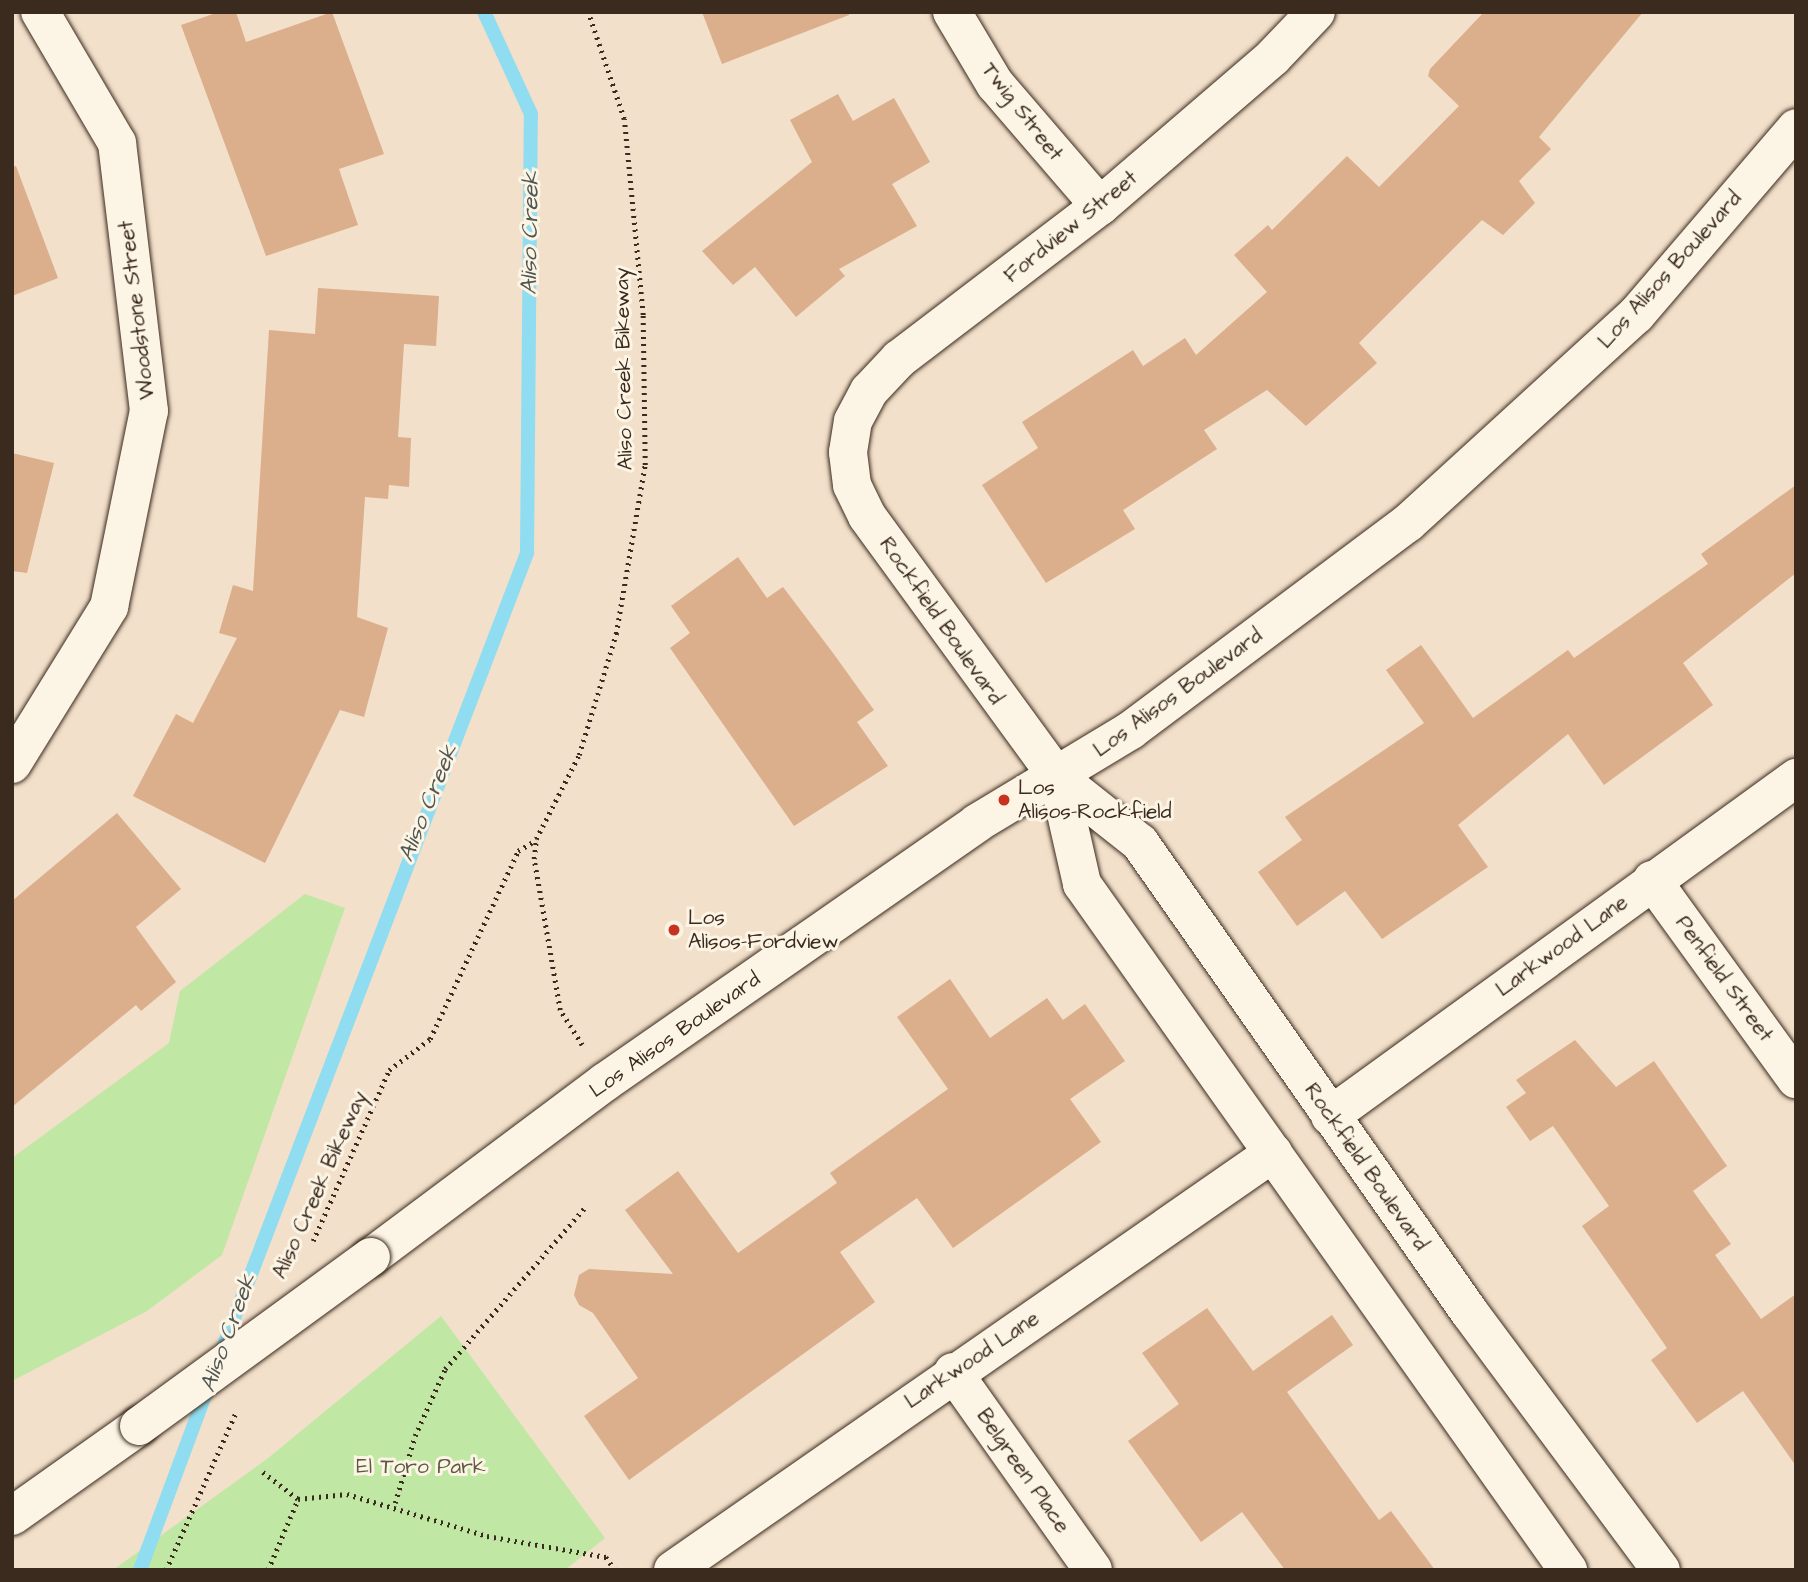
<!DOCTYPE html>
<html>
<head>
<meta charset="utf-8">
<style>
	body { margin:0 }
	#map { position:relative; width:1808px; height:1582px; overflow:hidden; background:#f2e0ca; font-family:"Architects Daughter",sans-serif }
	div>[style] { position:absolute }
	.green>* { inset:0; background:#c0e7a3 }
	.stream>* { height:14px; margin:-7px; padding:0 7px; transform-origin:7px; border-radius:7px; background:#90dcf0 }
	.building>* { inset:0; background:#dbae8c }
	.path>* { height:4.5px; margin-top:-2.25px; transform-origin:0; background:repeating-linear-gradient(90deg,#3b2a1e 0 2px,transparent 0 7px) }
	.roads { filter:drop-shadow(0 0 2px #3b2a1e) drop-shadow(0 0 2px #3b2a1e) }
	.minor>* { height:38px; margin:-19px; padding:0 19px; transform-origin:19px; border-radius:19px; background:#fcf5e5 }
	.tertiary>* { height:38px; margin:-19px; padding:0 19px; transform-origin:19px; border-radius:19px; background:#fcf5e5 }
	.secondary>* { height:38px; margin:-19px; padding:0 19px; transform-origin:19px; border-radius:19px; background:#fcf5e5 }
	.bridges { filter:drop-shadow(0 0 2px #3b2a1e) drop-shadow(0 0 2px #3b2a1e) }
	.secondary-bridge>* { height:38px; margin:-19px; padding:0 19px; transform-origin:19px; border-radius:19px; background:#fcf5e5 }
	.dots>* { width:19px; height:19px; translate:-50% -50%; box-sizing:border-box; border:4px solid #fcf5e5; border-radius:50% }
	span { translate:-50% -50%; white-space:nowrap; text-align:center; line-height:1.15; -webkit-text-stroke:6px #fcf5e5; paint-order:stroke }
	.street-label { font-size:21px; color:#3b2a1e }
	.poi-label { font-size:21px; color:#3b2a1e }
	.left { translate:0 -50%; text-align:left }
	.park-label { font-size:21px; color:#5c593f }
	.water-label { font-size:23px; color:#505652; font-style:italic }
	.frame { position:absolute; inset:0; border:14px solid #3b2a1e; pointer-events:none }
</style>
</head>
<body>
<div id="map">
	<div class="green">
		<div style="clip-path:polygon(305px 894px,345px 908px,222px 1255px,147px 1311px,12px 1381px,12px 1158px,169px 1043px,180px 991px)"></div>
		<div style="clip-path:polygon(441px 1316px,605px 1538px,565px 1570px,113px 1570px,267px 1459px)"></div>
	</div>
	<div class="stream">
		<div style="left:220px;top:1355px;width:859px;rotate:-69.05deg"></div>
		<div style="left:527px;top:553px;width:439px;rotate:-89.5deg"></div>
		<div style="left:531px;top:114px;width:112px;rotate:-114.7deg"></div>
		<div style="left:140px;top:1570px;width:195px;rotate:-69.6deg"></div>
	</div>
	<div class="building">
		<div style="clip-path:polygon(219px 12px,236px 12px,246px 42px,332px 12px,384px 154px,339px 169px,358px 225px,266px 256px,181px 25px)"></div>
		<div style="clip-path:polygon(702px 12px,848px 12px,849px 15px,722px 64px)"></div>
		<div style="clip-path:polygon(1484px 12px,1643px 12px,1539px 137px,1551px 149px,1519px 181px,1535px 203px,1503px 235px,1482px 220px,1359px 343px,1377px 363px,1306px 426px,1267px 390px,1204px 430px,1217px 449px,1123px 510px,1135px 529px,1046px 583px,982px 485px,1038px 448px,1022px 422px,1133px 350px,1143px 366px,1185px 338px,1196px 355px,1267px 292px,1234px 255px,1268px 225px,1272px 230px,1347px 156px,1379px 187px,1459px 106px,1428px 76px,1430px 69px)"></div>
		<div style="clip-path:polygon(838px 94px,853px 121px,894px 98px,930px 162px,892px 184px,917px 226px,839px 269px,845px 276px,796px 317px,755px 267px,733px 285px,702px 251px,812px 162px,790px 120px)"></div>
		<div style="clip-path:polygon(16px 166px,58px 278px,12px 296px,12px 167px)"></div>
		<div style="clip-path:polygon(318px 288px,439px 296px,436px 346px,404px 344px,398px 437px,411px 438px,409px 487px,389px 485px,388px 499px,365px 497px,357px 617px,388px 628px,364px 717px,340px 710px,265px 863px,133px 796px,176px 714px,193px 723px,237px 638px,219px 633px,233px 585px,253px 591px,269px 330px,315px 334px)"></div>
		<div style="clip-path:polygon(12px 453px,54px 463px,27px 573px,12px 571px)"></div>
		<div style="clip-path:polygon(1796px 485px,1796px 573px,1683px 663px,1713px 705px,1604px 785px,1568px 734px,1458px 825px,1488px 867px,1382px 939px,1345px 891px,1297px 926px,1258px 872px,1302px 840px,1285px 817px,1424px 723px,1386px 670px,1421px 645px,1473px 718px,1568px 650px,1574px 658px,1708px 564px,1701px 554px)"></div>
		<div style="clip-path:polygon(738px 557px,767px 598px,783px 587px,833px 653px,874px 710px,857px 722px,888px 766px,794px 826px,670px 648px,690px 633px,671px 606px)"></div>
		<div style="clip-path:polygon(117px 813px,181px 889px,136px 927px,176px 982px,141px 1011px,136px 1005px,12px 1107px,12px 901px)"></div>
		<div style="clip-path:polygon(950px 979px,990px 1038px,1047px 998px,1063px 1020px,1085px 1004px,1125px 1061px,1070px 1099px,1101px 1142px,953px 1248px,917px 1198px,840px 1252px,875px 1302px,629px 1480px,584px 1416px,638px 1378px,593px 1313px,579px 1305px,574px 1295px,579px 1275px,589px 1269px,673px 1274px,625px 1210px,678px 1171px,738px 1253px,837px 1183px,830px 1173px,948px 1089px,897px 1017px)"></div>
		<div style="clip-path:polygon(1575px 1040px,1616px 1087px,1654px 1061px,1727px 1166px,1693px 1191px,1731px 1244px,1715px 1255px,1761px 1319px,1796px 1294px,1796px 1466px,1743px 1391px,1697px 1423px,1651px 1360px,1667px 1348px,1582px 1226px,1609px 1206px,1553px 1126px,1530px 1141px,1506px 1107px,1526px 1093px,1516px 1080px)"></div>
		<div style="clip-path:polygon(1207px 1308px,1253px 1371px,1332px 1315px,1353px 1345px,1287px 1392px,1379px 1520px,1391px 1511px,1435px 1570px,1285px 1570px,1242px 1512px,1201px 1542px,1128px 1441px,1179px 1404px,1142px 1353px)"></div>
	</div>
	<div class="path">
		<div style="left:582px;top:1045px;width:41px;rotate:-122.2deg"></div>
		<div style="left:560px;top:1010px;width:153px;rotate:-99.8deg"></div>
		<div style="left:534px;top:859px;width:20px;rotate:-84deg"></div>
		<div style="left:536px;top:839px;width:94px;rotate:-62.9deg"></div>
		<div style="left:579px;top:755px;width:127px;rotate:-73deg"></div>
		<div style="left:616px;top:634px;width:171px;rotate:-80.3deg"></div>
		<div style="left:645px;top:465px;width:150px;rotate:-90.8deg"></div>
		<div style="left:643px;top:315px;width:197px;rotate:-95.5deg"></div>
		<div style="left:624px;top:119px;width:113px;rotate:-108.6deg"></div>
		<div style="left:313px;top:1241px;width:187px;rotate:-66deg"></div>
		<div style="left:389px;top:1070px;width:51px;rotate:-37.1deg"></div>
		<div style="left:430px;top:1039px;width:208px;rotate:-64.9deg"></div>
		<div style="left:518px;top:851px;width:21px;rotate:-31deg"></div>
		<div style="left:263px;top:1472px;width:44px;rotate:37.6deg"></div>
		<div style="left:395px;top:1503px;width:70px;rotate:-73.4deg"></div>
		<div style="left:415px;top:1436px;width:73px;rotate:-65.9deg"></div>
		<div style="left:445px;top:1369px;width:216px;rotate:-49.1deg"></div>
		<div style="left:166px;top:1570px;width:173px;rotate:-66.1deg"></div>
		<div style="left:268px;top:1570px;width:77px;rotate:-67.1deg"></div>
		<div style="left:298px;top:1499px;width:49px;rotate:-5.8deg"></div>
		<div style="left:347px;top:1494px;width:146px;rotate:16.7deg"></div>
		<div style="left:487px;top:1536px;width:121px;rotate:10deg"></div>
		<div style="left:606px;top:1557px;width:16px;rotate:55deg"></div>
	</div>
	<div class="roads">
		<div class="minor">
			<div style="left:952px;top:12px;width:84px;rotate:59.2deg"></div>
			<div style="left:995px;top:84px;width:161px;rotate:49.3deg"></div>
			<div style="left:1100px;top:206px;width:228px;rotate:-40.7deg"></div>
			<div style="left:1273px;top:57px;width:62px;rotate:-46.3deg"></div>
			<div style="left:12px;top:764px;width:185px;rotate:-58.3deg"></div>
			<div style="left:109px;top:607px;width:200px;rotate:-78.5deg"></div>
			<div style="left:149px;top:411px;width:270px;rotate:-96.8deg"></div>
			<div style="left:117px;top:143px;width:152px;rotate:-120.4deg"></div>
			<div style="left:1652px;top:880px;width:246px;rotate:54.1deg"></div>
			<div style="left:1330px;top:1116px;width:576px;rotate:-35.95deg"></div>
			<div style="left:953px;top:1372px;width:242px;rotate:54.7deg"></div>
			<div style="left:673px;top:1570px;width:731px;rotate:-34.8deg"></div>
		</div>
		<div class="tertiary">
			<div style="left:1058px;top:778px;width:324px;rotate:-126.1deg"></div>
			<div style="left:867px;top:516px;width:34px;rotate:-116deg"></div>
			<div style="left:852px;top:485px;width:33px;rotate:-97deg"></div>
			<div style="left:848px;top:452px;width:31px;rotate:-81deg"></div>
			<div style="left:853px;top:421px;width:34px;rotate:-62deg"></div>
			<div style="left:869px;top:391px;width:44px;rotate:-46.8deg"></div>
			<div style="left:899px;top:359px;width:253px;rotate:-37.3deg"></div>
		</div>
		<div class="secondary">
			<div style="left:1058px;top:778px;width:105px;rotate:38.4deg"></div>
			<div style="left:1140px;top:843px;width:574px;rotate:54.93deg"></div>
			<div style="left:1470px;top:1313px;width:320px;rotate:53.4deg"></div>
			<div style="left:1058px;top:778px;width:109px;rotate:77.2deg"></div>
			<div style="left:1082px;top:884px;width:841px;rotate:54.68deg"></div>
			<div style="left:371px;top:1257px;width:292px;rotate:-36.8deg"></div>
			<div style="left:605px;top:1082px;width:453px;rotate:-34.8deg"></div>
			<div style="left:977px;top:823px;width:180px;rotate:-31.1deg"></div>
			<div style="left:1131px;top:730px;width:346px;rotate:-36.8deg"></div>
			<div style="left:1408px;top:523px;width:309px;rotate:-42.4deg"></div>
			<div style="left:1636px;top:315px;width:246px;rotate:-49.4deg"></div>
			<div style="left:12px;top:1516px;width:156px;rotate:-35.3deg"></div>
		</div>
	</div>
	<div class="bridges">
		<div class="secondary-bridge">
			<div style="left:139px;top:1426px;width:287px;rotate:-36.1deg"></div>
		</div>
	</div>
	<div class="dots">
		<div style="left:1004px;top:800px;background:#c8321e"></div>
		<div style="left:674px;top:930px;background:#c8321e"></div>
	</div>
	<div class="street-label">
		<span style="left:1022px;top:112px;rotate:52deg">Twig Street</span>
		<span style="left:1071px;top:227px;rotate:-39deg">Fordview Street</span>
		<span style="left:1670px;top:270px;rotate:-48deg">Los Alisos Boulevard</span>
		<span style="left:137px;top:310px;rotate:-97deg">Woodstone Street</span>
		<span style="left:624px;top:369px;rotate:-91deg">Aliso Creek Bikeway</span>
		<span style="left:941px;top:621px;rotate:55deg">Rockfield Boulevard</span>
		<span style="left:1178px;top:693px;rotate:-36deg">Los Alisos Boulevard</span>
		<span style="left:1562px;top:946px;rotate:-36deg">Larkwood Lane</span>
		<span style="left:1724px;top:979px;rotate:54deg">Penfield Street</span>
		<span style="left:675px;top:1035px;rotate:-35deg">Los Alisos Boulevard</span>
		<span style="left:1366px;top:1167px;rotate:55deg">Rockfield Boulevard</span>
		<span style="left:320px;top:1185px;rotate:-66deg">Aliso Creek Bikeway</span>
		<span style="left:972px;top:1360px;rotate:-34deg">Larkwood Lane</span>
		<span style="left:1023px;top:1471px;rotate:55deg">Belgreen Place</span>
	</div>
	<div class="poi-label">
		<span class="left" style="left:1018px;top:800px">Los<br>Alisos-Rockfield</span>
		<span class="left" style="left:688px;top:930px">Los<br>Alisos-Fordview</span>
	</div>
	<div class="park-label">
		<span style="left:421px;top:1467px">El Toro Park</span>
	</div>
	<div class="water-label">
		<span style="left:530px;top:233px;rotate:-89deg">Aliso Creek</span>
		<span style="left:428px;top:803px;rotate:-68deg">Aliso Creek</span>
		<span style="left:228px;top:1333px;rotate:-70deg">Aliso Creek</span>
	</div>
	<div class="frame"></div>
</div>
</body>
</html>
